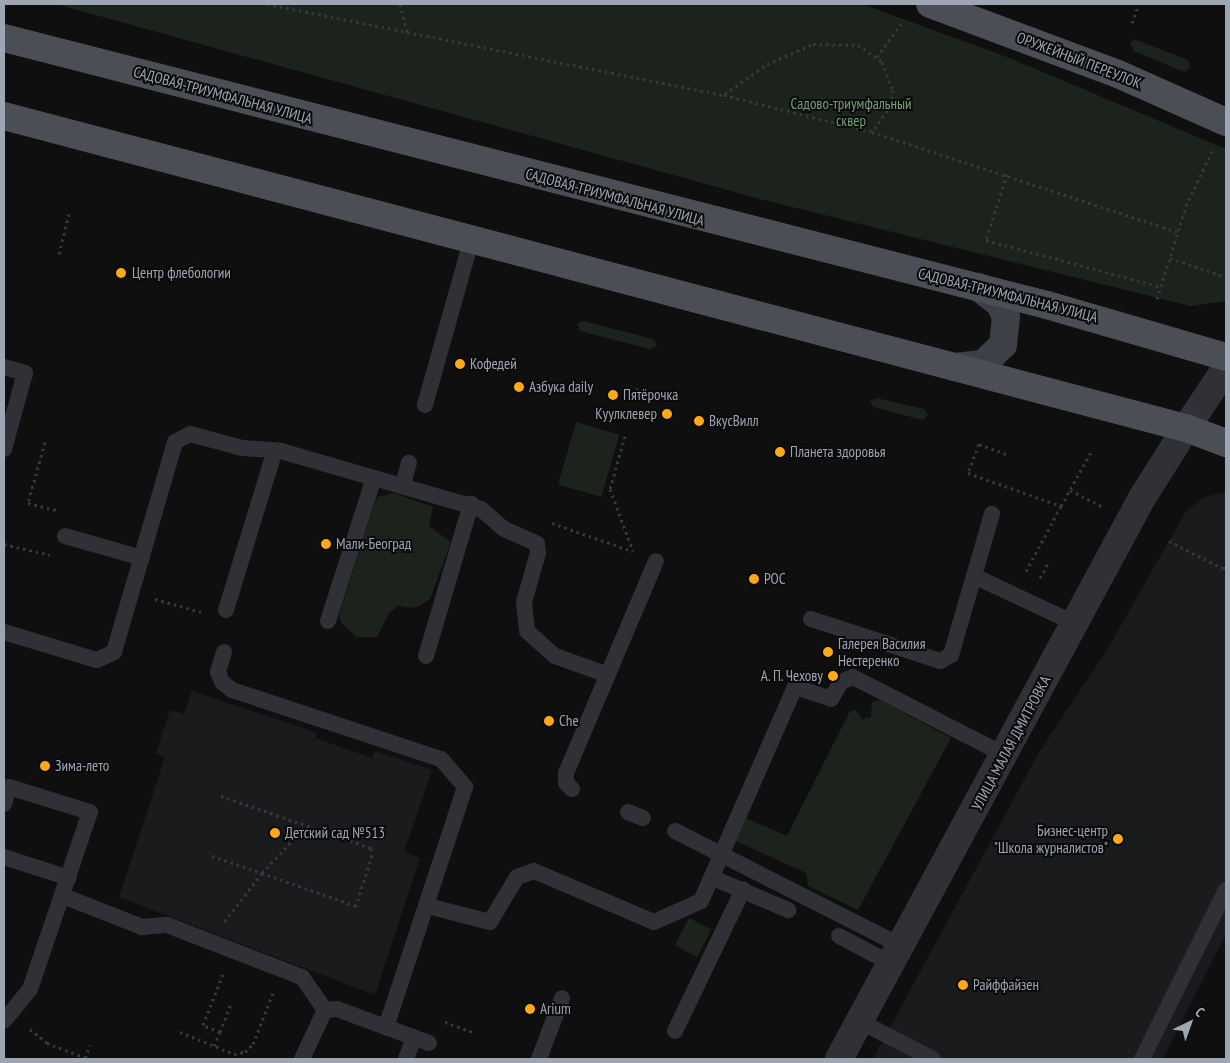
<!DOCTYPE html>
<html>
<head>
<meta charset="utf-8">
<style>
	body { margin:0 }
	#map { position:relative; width:1230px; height:1063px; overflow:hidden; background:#0f0f10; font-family:"PT Sans Narrow",sans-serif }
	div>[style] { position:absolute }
	.built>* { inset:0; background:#1a1b1d }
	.green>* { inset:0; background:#1b231c; transform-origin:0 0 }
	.path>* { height:3px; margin-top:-1.5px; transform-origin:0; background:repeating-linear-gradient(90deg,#35383d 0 2.5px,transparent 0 6.5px) }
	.service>* { height:16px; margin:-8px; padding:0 8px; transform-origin:8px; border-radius:8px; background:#2f3136 }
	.minor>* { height:28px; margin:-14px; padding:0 14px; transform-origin:14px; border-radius:14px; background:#2f3136 }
	.tertiary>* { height:28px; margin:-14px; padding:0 14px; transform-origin:14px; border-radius:14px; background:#2f3136 }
	.secondary>* { height:28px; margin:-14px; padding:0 14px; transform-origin:14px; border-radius:14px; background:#3d4046 }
	.primary>* { height:28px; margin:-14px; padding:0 14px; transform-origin:14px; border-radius:14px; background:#4b4e55 }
	.dots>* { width:14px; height:14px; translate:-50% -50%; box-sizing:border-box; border:2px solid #0a0a0b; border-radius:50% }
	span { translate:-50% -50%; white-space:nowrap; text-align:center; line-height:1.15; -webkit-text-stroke:4px #0a0a0b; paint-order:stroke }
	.street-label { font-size:15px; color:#9ea5b3 }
	.park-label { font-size:15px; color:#73a074 }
	.poi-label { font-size:15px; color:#9ea5b3 }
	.left { translate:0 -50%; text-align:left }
	.right { translate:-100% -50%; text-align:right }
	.frame { position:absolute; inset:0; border:5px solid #9ea5b3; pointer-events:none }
	.north { position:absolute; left:1165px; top:998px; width:50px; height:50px; -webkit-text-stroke:4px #0a0a0b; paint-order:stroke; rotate:42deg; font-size:14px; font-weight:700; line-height:20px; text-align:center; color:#9ea5b3 }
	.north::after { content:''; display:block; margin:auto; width:18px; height:22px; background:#9ea5b3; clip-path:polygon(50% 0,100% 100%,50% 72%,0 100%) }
</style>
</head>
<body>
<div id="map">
	<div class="built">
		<div style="clip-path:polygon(1226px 492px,1226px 934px,1163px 1059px,873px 1059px,1038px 754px,1107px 650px,1185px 513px,1205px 497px)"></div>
		<div style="clip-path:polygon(192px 691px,316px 732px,315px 738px,372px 758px,375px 751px,432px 770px,404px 852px,420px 858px,375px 995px,119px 897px,165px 757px,156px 753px,170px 710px,184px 714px)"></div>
	</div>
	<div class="green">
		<div style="clip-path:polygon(56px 4px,862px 4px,1007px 57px,1226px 149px,1226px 301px,1190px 306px,760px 199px)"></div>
		<div style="clip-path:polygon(1134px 39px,1188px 60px,1191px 68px,1184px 72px,1134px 51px,1130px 44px)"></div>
		<div style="clip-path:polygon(583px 321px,653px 339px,657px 345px,650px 349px,580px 331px,577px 324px)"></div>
		<div style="clip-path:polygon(877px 398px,924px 409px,928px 415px,923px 420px,873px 407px,870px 401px)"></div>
		<div style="left:576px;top:422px;width:45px;height:65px;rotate:16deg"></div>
		<div style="clip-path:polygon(394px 493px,433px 507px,429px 526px,451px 542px,430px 599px,416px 608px,398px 606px,389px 613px,377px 637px,357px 637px,342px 624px,339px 615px,374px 505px,378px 497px)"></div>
		<div style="clip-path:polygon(880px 700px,951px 738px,858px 910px,808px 886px,806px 873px,736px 841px,746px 818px,787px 836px,850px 711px,856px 710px,862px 719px,871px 717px,872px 702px)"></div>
		<div style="left:689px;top:918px;width:25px;height:31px;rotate:27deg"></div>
	</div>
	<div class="path">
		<div style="left:267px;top:4px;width:466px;rotate:11.3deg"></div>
		<div style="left:724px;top:95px;width:153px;rotate:14deg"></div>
		<div style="left:872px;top:132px;width:322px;rotate:18.1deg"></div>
		<div style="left:400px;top:4px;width:29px;rotate:76deg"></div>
		<div style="left:1132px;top:23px;width:20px;rotate:-70deg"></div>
		<div style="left:877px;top:57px;width:46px;rotate:-53.9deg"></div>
		<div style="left:725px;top:94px;width:52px;rotate:-35.5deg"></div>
		<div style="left:767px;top:64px;width:50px;rotate:-23.5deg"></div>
		<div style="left:813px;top:44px;width:45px;rotate:1.3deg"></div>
		<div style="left:858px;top:45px;width:29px;rotate:35deg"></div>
		<div style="left:882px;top:62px;width:30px;rotate:69deg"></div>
		<div style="left:893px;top:90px;width:15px;rotate:98deg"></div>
		<div style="left:891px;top:105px;width:33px;rotate:125deg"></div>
		<div style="left:1007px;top:174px;width:69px;rotate:107.7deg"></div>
		<div style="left:986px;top:240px;width:181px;rotate:15deg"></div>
		<div style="left:59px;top:254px;width:41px;rotate:-76deg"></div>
		<div style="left:1170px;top:258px;width:59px;rotate:18.7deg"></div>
		<div style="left:1157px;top:299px;width:97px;rotate:-72.7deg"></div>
		<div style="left:1186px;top:206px;width:63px;rotate:-64.7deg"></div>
		<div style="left:636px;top:397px;width:11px;rotate:-80deg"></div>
		<div style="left:625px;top:436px;width:55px;rotate:105.8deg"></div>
		<div style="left:610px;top:489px;width:66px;rotate:69.6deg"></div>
		<div style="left:45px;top:442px;width:63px;rotate:105.6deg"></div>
		<div style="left:28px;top:503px;width:32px;rotate:14deg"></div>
		<div style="left:1006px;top:454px;width:29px;rotate:-160deg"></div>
		<div style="left:979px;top:444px;width:31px;rotate:111deg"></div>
		<div style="left:968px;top:473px;width:99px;rotate:19.5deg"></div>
		<div style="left:1061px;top:506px;width:76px;rotate:118.2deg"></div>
		<div style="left:1070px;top:490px;width:36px;rotate:27deg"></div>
		<div style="left:1061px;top:506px;width:62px;rotate:-60.9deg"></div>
		<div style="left:552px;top:523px;width:85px;rotate:19.3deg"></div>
		<div style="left:1169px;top:541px;width:62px;rotate:27deg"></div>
		<div style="left:1224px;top:569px;width:6px;rotate:-72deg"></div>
		<div style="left:4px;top:544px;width:47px;rotate:13.4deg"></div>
		<div style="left:1040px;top:578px;width:19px;rotate:-62deg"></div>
		<div style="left:155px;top:599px;width:49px;rotate:15.5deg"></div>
		<div style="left:221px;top:796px;width:159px;rotate:19.1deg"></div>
		<div style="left:371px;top:848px;width:7px;rotate:82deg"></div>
		<div style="left:372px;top:855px;width:53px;rotate:107.4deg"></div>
		<div style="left:356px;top:906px;width:100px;rotate:-160.7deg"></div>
		<div style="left:262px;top:873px;width:64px;rotate:-46.9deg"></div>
		<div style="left:212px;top:856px;width:53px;rotate:18.8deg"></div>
		<div style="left:262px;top:873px;width:61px;rotate:127.6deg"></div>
		<div style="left:445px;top:1022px;width:29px;rotate:20deg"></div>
		<div style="left:30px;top:1029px;width:22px;rotate:39deg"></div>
		<div style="left:47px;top:1043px;width:45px;rotate:20.9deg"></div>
		<div style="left:180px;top:1032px;width:58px;rotate:22.2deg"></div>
		<div style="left:234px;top:1054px;width:11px;rotate:-10deg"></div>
		<div style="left:245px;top:1052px;width:11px;rotate:-45deg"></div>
		<div style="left:253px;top:1044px;width:55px;rotate:-68.6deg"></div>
		<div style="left:220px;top:1032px;width:30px;rotate:-69deg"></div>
		<div style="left:214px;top:1046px;width:15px;rotate:-67deg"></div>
		<div style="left:220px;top:1032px;width:18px;rotate:-158deg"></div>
		<div style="left:203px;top:1025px;width:55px;rotate:-68.6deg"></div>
		<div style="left:85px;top:1058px;width:14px;rotate:-69deg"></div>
	</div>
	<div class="service">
		<div style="left:4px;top:367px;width:22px;rotate:16deg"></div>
		<div style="left:25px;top:373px;width:79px;rotate:105.4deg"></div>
		<div style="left:425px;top:405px;width:170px;rotate:-74.3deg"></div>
		<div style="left:403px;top:485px;width:23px;rotate:-75deg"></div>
		<div style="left:65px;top:536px;width:80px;rotate:15.9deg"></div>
		<div style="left:974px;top:576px;width:110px;rotate:25.2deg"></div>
		<div style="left:226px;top:610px;width:167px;rotate:-73deg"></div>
		<div style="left:811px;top:619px;width:136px;rotate:18deg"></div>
		<div style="left:940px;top:661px;width:13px;rotate:-29deg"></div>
		<div style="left:951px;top:655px;width:147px;rotate:-73.8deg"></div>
		<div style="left:328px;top:621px;width:150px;rotate:-72.2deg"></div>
		<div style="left:4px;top:632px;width:97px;rotate:16.8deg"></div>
		<div style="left:97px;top:660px;width:19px;rotate:-25deg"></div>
		<div style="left:114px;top:652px;width:219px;rotate:-73.8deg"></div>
		<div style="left:175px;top:442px;width:17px;rotate:-28deg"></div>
		<div style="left:190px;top:434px;width:54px;rotate:15.1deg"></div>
		<div style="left:242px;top:448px;width:39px;rotate:4deg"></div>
		<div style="left:281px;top:451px;width:208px;rotate:16.2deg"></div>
		<div style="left:481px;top:509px;width:30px;rotate:41deg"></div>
		<div style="left:504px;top:529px;width:36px;rotate:24deg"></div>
		<div style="left:537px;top:544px;width:9px;rotate:84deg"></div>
		<div style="left:538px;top:553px;width:51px;rotate:105.9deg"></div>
		<div style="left:524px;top:602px;width:29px;rotate:84deg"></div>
		<div style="left:527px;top:631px;width:38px;rotate:42deg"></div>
		<div style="left:555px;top:656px;width:56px;rotate:19.7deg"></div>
		<div style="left:224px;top:652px;width:21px;rotate:107deg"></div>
		<div style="left:218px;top:672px;width:11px;rotate:68deg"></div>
		<div style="left:222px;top:682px;width:13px;rotate:39deg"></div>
		<div style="left:232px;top:690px;width:220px;rotate:18.3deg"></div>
		<div style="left:441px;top:759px;width:37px;rotate:49deg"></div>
		<div style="left:465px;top:787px;width:253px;rotate:108.2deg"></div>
		<div style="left:426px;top:656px;width:159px;rotate:-73.5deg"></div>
		<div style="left:572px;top:789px;width:8px;rotate:-135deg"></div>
		<div style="left:566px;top:783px;width:10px;rotate:-90deg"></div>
		<div style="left:566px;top:773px;width:230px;rotate:-67deg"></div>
		<div style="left:4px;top:804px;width:18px;rotate:-74deg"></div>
		<div style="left:9px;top:787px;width:85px;rotate:17.2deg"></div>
		<div style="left:90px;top:812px;width:187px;rotate:108.7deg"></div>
		<div style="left:30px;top:989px;width:41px;rotate:129.1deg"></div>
		<div style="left:628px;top:812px;width:16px;rotate:22deg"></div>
		<div style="left:675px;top:831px;width:252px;rotate:26.9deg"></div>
		<div style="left:4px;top:857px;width:68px;rotate:17.9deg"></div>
		<div style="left:713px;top:878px;width:82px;rotate:23.1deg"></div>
		<div style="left:63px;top:896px;width:85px;rotate:21.4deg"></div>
		<div style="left:142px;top:927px;width:25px;rotate:-5deg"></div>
		<div style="left:167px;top:925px;width:145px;rotate:21.1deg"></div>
		<div style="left:302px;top:977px;width:40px;rotate:55.1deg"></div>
		<div style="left:428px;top:906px;width:64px;rotate:14.5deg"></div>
		<div style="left:490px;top:922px;width:52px;rotate:-59deg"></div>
		<div style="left:517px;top:877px;width:18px;rotate:-19deg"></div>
		<div style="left:534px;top:871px;width:130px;rotate:23deg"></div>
		<div style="left:654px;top:922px;width:51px;rotate:-24.1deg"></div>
		<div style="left:701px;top:901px;width:234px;rotate:-66.3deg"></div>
		<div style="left:795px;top:687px;width:38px;rotate:18deg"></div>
		<div style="left:831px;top:699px;width:20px;rotate:-60deg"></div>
		<div style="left:841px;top:682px;width:13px;rotate:-23deg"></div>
		<div style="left:853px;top:677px;width:171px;rotate:27.2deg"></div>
		<div style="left:839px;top:936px;width:58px;rotate:27.9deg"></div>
		<div style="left:859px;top:1021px;width:83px;rotate:27.2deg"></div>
		<div style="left:675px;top:1031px;width:157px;rotate:-64.3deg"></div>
		<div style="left:302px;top:1059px;width:54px;rotate:-64.9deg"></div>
		<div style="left:325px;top:1010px;width:12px;rotate:-5deg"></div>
		<div style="left:337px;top:1009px;width:98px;rotate:20.3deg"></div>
		<div style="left:406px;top:1059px;width:23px;rotate:-70deg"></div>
		<div style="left:539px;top:1059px;width:65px;rotate:-69.3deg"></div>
		<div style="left:1142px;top:1059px;width:189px;rotate:-63.6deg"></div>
	</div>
	<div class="minor">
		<div style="left:1186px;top:428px;width:72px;rotate:-56.3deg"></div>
	</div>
	<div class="tertiary">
		<div style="left:839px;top:1059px;width:638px;rotate:-61.63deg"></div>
		<div style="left:1142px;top:498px;width:83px;rotate:-57.8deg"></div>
	</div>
	<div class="secondary">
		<div style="left:954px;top:367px;width:29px;rotate:-6deg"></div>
		<div style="left:983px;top:364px;width:28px;rotate:-44deg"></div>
		<div style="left:1003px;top:345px;width:28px;rotate:-84deg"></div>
		<div style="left:1006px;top:317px;width:14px;rotate:-115deg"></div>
		<div style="left:1000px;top:304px;width:28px;rotate:-142deg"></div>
	</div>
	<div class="primary">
		<div style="left:930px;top:4px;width:201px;rotate:20.4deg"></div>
		<div style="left:1118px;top:74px;width:118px;rotate:24deg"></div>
		<div style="left:4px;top:38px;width:1077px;rotate:14.36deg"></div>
		<div style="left:1047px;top:305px;width:186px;rotate:16.2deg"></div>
		<div style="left:4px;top:116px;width:1222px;rotate:14.79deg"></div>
		<div style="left:1186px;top:428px;width:43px;rotate:20.6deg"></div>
	</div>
	<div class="dots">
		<div style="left:121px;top:273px;background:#ffa818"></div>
		<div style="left:460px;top:364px;background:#ffa818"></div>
		<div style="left:519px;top:387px;background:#ffa818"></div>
		<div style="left:613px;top:395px;background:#ffa818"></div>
		<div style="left:667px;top:414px;background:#ffa818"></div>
		<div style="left:699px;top:421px;background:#ffa818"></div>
		<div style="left:780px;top:452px;background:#ffa818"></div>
		<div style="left:326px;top:544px;background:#ffa818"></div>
		<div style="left:754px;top:579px;background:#ffa818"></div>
		<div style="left:828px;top:652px;background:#ffa818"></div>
		<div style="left:833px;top:676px;background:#ffa818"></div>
		<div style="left:549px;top:721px;background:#ffa818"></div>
		<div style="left:45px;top:766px;background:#ffa818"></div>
		<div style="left:275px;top:833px;background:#ffa818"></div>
		<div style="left:1118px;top:839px;background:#ffa818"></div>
		<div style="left:963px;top:985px;background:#ffa818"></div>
		<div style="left:530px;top:1009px;background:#ffa818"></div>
	</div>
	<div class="street-label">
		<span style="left:1079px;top:60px;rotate:21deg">ОРУЖЕЙНЫЙ ПЕРЕУЛОК</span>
		<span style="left:223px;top:95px;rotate:15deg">САДОВАЯ-ТРИУМФАЛЬНАЯ УЛИЦА</span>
		<span style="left:615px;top:197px;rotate:15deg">САДОВАЯ-ТРИУМФАЛЬНАЯ УЛИЦА</span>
		<span style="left:1008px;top:295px;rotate:14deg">САДОВАЯ-ТРИУМФАЛЬНАЯ УЛИЦА</span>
		<span style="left:1011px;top:743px;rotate:-62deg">УЛИЦА МАЛАЯ ДМИТРОВКА</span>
	</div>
	<div class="park-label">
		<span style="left:851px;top:112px">Садово-триумфальный<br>сквер</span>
	</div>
	<div class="poi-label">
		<span class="left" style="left:132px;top:273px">Центр флебологии</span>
		<span class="left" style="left:470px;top:364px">Кофедей</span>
		<span class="left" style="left:529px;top:387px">Азбука daily</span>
		<span class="left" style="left:623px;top:395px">Пятёрочка</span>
		<span class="right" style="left:657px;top:414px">Куулклевер</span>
		<span class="left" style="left:709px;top:421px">ВкусВилл</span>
		<span class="left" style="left:790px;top:452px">Планета здоровья</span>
		<span class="left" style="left:336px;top:544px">Мали-Београд</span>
		<span class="left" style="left:764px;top:579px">РОС</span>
		<span class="left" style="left:838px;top:652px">Галерея Василия<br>Нестеренко</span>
		<span class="right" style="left:823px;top:676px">А. П. Чехову</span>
		<span class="left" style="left:559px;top:721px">Che</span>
		<span class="left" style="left:55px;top:766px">Зима-лето</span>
		<span class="right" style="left:1108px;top:839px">Бизнес-центр<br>"Школа журналистов"</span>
		<span class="left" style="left:285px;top:833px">Детский сад №513</span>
		<span class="left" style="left:973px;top:985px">Райффайзен</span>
		<span class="left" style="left:540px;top:1009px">Arium</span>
	</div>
	<div class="frame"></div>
	<div class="north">С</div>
</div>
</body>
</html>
